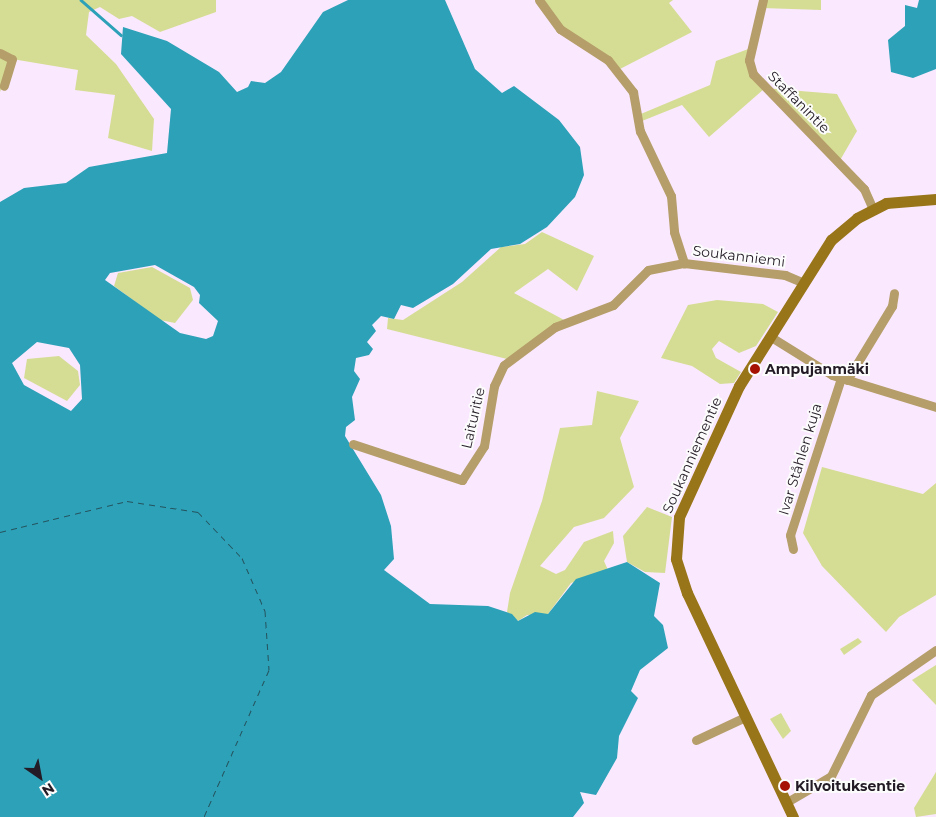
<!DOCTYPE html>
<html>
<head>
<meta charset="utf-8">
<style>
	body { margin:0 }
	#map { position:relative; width:936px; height:817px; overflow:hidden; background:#fae8fe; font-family:Montserrat,sans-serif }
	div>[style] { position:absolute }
	.green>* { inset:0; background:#d5dd94 }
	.water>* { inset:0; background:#2ca1b8 }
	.stream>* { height:2.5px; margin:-1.25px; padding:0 1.25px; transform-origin:1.25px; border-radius:1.25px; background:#2ca1b8 }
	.ferry>* { height:1px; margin-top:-0.5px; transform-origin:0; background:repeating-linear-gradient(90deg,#24535e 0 6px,transparent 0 11px) }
	.street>* { height:9px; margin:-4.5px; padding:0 4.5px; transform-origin:4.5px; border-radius:4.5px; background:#b59e6a }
	.secondary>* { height:11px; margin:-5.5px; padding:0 5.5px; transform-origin:5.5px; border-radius:5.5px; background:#987518 }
	.dots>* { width:14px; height:14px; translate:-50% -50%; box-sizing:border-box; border:2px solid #fcfcfc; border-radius:50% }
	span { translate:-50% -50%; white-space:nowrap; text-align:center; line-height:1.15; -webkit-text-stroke:4px #fcfcfc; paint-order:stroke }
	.street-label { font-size:14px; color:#231b25 }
	.poi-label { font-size:14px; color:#231b25; font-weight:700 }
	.left { translate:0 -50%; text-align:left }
	.north { position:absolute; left:15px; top:752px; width:50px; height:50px; -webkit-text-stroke:4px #fcfcfc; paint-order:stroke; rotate:147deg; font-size:14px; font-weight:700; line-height:20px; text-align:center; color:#231b25 }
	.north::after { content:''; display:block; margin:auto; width:18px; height:22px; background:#231b25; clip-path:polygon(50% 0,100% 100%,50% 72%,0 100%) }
</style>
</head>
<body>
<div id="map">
	<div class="green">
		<div style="clip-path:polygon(0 0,216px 0,216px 12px,160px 32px,132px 16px,119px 19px,100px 7px,89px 12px,86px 35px,116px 64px,154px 119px,152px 151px,108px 138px,115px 95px,75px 90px,78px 70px,12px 59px,0 92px)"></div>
		<div style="clip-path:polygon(539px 0,673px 0,669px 3px,692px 32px,618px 70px,570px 36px)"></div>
		<div style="clip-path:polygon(763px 0,821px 0,821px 10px,762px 8px)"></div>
		<div style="clip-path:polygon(751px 48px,749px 60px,764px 88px,837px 94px,857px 131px,839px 162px,764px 89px,709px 137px,682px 105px,637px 123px,636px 116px,710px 85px,716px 61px)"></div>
		<div style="clip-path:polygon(542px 232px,594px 256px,577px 291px,548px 269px,514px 293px,566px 321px,511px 360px,387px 329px,388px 318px,403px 320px,462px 282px,501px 247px,525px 244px)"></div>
		<div style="clip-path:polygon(152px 267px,190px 288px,193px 300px,175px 323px,160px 320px,114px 286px,118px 273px)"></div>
		<div style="clip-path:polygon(717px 300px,763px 304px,778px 312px,756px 346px,739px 353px,719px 341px,712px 349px,716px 358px,741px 372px,734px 383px,720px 384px,692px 366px,661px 358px,688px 305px)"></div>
		<div style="clip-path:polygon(59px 356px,78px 371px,80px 385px,67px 401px,24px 378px,27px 359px)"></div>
		<div style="clip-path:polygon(597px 391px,639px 401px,620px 438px,634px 487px,604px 518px,574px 527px,540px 566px,556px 574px,565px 570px,584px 542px,613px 531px,614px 543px,604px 561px,608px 570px,571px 583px,548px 614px,527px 615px,518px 621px,507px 612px,510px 593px,542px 501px,560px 428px,592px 425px)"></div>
		<div style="clip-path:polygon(822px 467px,923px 494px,936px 483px,936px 595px,899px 617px,886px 632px,822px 566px,803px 533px)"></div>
		<div style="clip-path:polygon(647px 507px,672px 517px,665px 573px,645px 572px,627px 562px,623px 536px)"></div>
		<div style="clip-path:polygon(858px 638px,862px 642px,844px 655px,840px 649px)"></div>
		<div style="clip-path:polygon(936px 665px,936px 705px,912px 680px)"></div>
		<div style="clip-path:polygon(781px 713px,791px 731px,783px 739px,770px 719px)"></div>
		<div style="clip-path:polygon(936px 772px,936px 814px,916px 817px,914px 808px)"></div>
	</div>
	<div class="water">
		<div style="clip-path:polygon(evenodd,348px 0,445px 0,475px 69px,502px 93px,514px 86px,559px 120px,580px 147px,584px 175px,575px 197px,547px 227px,520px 244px,491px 249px,453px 284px,413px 308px,401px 305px,394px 319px,381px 316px,372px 325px,376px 331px,367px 342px,373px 349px,369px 355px,356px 358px,354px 371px,360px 379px,352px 397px,355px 420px,346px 427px,345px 436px,381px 495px,391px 526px,394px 559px,384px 570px,430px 604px,488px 606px,512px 614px,518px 621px,535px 612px,548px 614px,576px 579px,627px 562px,660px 583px,654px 616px,663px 625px,668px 648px,640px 670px,631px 691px,638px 698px,619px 736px,617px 758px,596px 795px,580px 792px,584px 803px,573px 817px,0 817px,0 202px,24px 188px,66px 183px,89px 167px,167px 153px,171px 109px,121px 54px,123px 27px,167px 41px,219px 72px,237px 92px,248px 87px,251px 81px,265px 83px,281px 72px,323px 12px,348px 0,155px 265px,194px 287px,200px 295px,199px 303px,218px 321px,213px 336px,206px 339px,180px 333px,105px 280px,110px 273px,155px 265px,348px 0,37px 342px,69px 348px,80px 365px,82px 399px,71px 411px,24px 385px,12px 363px,37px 342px)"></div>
		<div style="clip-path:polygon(919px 0,936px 0,936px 69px,913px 78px,891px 72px,888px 40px,905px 26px,905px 5px,917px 8px)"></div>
	</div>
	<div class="stream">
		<div style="left:81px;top:0;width:53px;rotate:41.2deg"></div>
	</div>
	<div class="ferry">
		<div style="left:0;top:532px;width:131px;rotate:-13.7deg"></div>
		<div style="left:127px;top:501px;width:72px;rotate:8.8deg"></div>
		<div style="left:198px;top:512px;width:64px;rotate:46.3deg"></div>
		<div style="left:242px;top:558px;width:58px;rotate:66.5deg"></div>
		<div style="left:265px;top:611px;width:59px;rotate:86.1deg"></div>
		<div style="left:269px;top:670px;width:161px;rotate:113.9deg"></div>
	</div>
	<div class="street">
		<div style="left:539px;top:0;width:36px;rotate:54deg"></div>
		<div style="left:560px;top:29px;width:57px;rotate:32.9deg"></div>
		<div style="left:608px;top:60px;width:41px;rotate:52deg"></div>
		<div style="left:633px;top:92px;width:40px;rotate:80deg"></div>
		<div style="left:640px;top:131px;width:72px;rotate:64.5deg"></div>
		<div style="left:671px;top:196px;width:36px;rotate:85deg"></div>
		<div style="left:674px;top:232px;width:33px;rotate:72deg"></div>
		<div style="left:684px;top:263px;width:102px;rotate:6.8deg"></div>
		<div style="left:785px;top:275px;width:21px;rotate:23deg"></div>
		<div style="left:763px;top:0;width:62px;rotate:103.1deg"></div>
		<div style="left:749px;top:60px;width:15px;rotate:74deg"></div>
		<div style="left:753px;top:74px;width:160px;rotate:46deg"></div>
		<div style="left:864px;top:189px;width:22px;rotate:66deg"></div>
		<div style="left:0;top:53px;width:13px;rotate:27deg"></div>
		<div style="left:12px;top:59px;width:28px;rotate:107deg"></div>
		<div style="left:771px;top:337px;width:72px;rotate:31.9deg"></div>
		<div style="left:832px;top:375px;width:109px;rotate:17.1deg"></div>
		<div style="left:847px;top:380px;width:87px;rotate:-58.7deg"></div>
		<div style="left:892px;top:306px;width:13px;rotate:-81deg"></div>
		<div style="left:353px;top:444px;width:115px;rotate:18.3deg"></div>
		<div style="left:462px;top:480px;width:40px;rotate:-57.1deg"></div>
		<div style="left:484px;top:446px;width:61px;rotate:-80.5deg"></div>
		<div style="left:494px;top:386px;width:23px;rotate:-65deg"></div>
		<div style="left:504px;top:365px;width:64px;rotate:-36.7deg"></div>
		<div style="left:555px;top:327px;width:62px;rotate:-20.8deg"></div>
		<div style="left:613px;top:305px;width:49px;rotate:-45deg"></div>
		<div style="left:648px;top:270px;width:37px;rotate:-11deg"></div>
		<div style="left:793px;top:549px;width:14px;rotate:-102deg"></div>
		<div style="left:790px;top:535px;width:165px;rotate:-72deg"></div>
		<div style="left:696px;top:740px;width:54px;rotate:-25.1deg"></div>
		<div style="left:787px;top:802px;width:51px;rotate:-30.6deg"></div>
		<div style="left:831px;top:776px;width:90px;rotate:-63.7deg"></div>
		<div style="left:871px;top:695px;width:79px;rotate:-34.7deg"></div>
	</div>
	<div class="secondary">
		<div style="left:793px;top:817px;width:248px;rotate:-115.3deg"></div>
		<div style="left:687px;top:593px;width:36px;rotate:-108deg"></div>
		<div style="left:676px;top:559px;width:42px;rotate:-85.9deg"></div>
		<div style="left:679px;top:517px;width:144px;rotate:-65.4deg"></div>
		<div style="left:739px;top:386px;width:173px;rotate:-57.8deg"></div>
		<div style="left:831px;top:240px;width:34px;rotate:-40deg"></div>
		<div style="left:857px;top:218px;width:33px;rotate:-27deg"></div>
		<div style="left:886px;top:203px;width:50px;rotate:-4.6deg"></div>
	</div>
	<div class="dots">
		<div style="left:755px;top:369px;background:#a61304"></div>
		<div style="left:785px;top:786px;background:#a61304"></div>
	</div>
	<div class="street-label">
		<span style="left:799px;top:102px;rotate:45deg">Staffanintie</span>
		<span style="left:739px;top:256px;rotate:7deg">Soukanniemi</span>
		<span style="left:473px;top:418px;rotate:-77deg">Laituritie</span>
		<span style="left:692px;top:455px;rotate:-66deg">Soukanniementie</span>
		<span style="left:800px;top:459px;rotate:-73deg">Ivar Ståhlen kuja</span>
	</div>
	<div class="poi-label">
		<span class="left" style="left:765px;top:369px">Ampujanmäki</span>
		<span class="left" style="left:795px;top:786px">Kilvoituksentie</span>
	</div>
	<div class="north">N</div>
</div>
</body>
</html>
